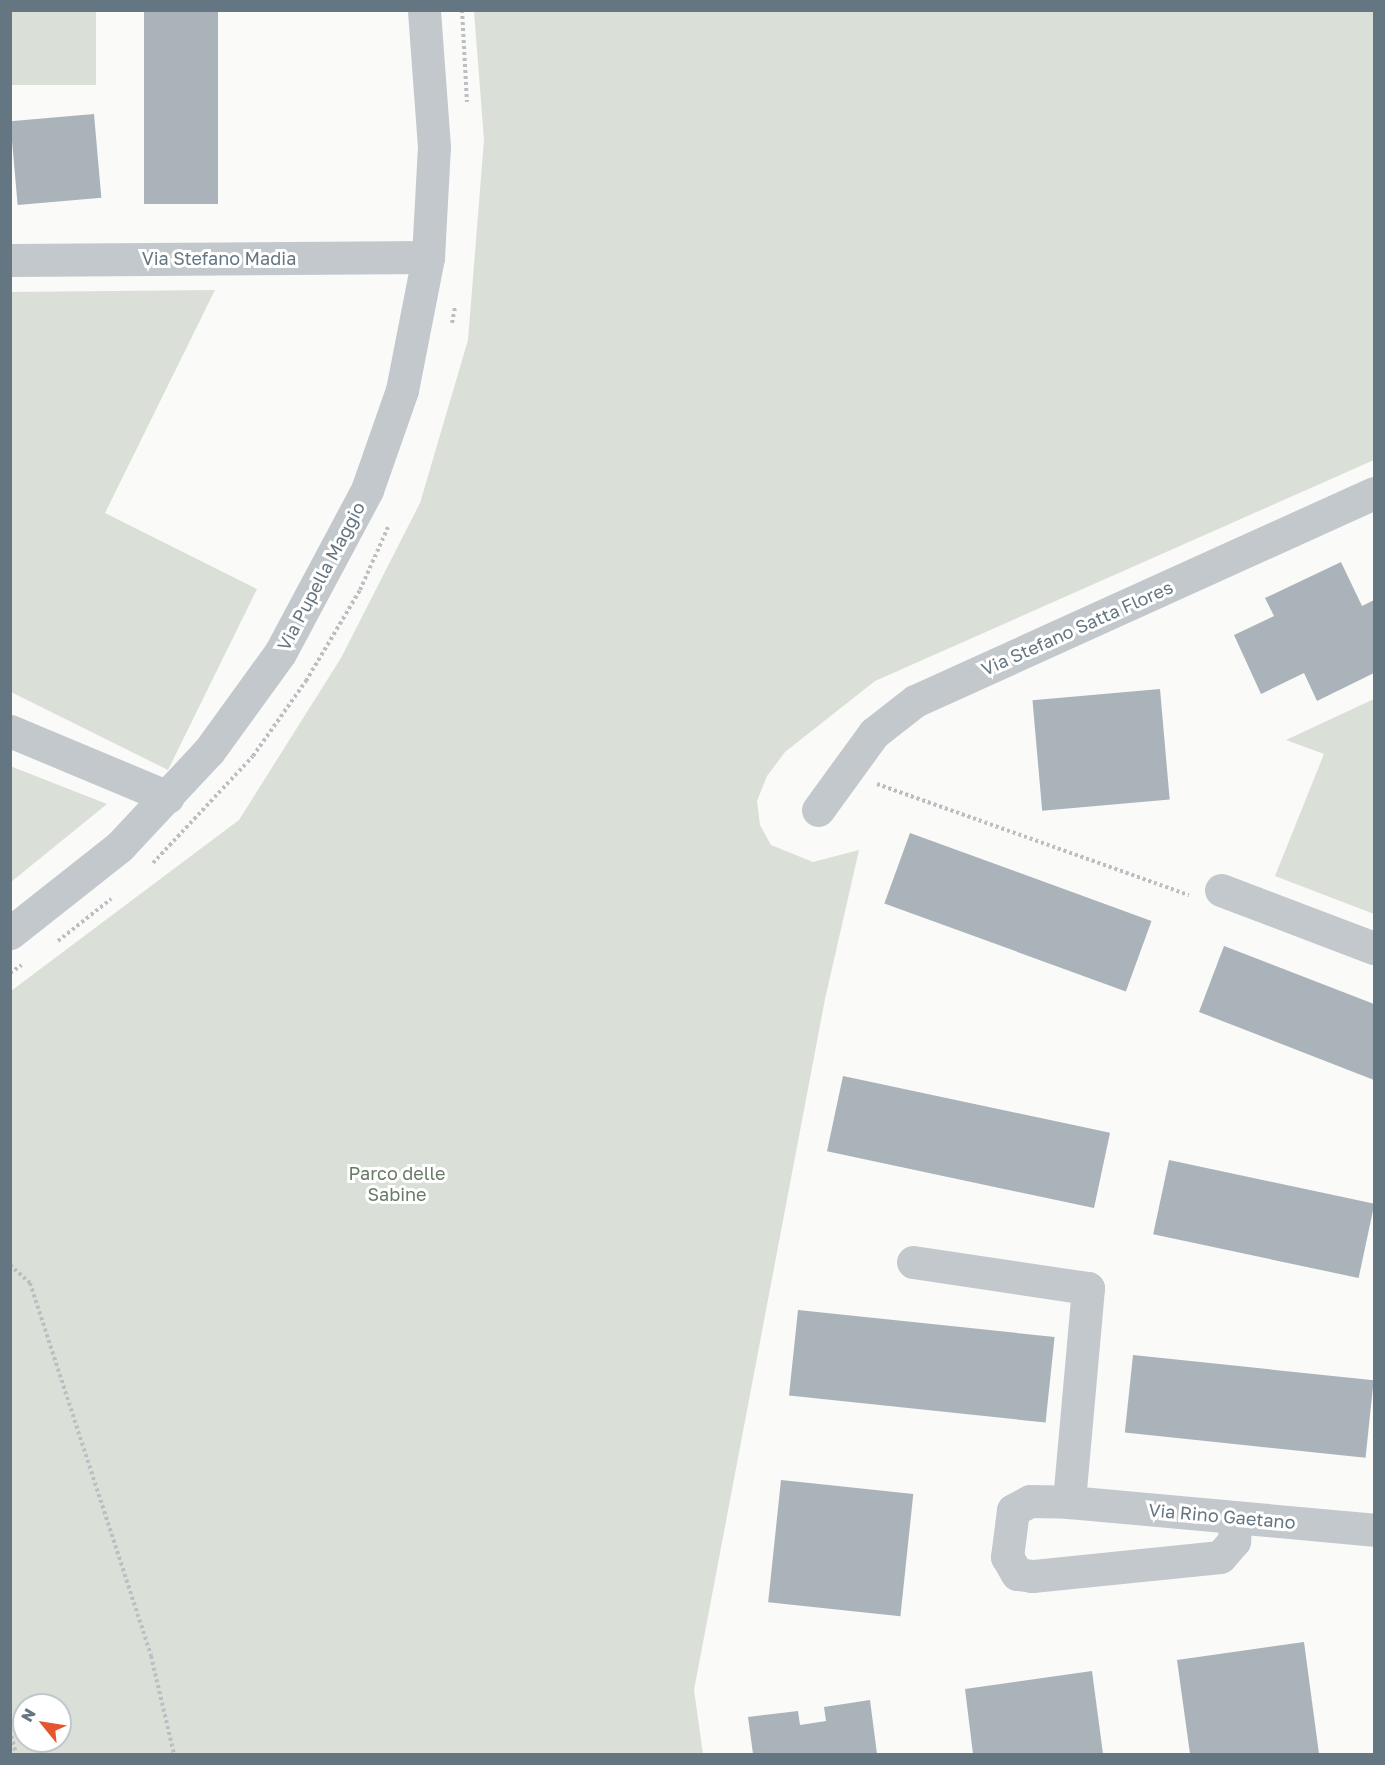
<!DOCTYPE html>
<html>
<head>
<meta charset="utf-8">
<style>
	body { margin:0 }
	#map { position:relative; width:1385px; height:1765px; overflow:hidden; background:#fafaf8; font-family:"Golos Text",sans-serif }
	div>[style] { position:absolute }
	.green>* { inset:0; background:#dadfd7; transform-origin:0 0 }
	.building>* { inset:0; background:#aab3b9; transform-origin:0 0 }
	.path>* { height:4px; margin-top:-2px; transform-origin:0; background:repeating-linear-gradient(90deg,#bbbfc2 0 3px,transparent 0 6px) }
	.minor>* { height:33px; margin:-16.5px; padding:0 16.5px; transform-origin:16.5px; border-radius:16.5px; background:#c3c8cc }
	span { translate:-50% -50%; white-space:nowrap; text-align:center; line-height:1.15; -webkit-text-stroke:6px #fff; paint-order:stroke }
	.street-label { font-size:18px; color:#657683 }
	.park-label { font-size:18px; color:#687a64 }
	.frame { position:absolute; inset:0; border:12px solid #657683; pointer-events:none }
	.north { position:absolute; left:12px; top:1693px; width:60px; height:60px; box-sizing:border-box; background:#fff; border:2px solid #c1c8cd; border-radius:50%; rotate:300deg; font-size:16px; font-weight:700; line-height:24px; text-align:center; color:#657683 }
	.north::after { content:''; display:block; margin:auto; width:21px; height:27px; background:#e4572e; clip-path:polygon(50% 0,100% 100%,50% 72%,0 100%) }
</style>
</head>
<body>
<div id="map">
	<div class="green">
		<div style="left:10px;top:11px;width:86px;height:74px"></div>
		<div style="clip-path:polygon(evenodd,474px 11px,1374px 11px,1374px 460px,875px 681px,785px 752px,767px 776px,757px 801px,760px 825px,771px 845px,813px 862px,859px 850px,825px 999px,694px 1690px,703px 1754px,11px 1754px,11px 991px,239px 820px,341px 658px,420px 503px,468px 340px,484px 140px,474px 11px,24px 1705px,60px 1705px,60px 1741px,24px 1741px,24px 1705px)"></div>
		<div style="clip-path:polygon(215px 290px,105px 513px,257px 589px,168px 770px,11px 692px,11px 292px)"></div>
		<div style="clip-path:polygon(1374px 699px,1374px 914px,1275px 876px,1324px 754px,1286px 740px)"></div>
		<div style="clip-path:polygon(10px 766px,107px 804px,11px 882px,10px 882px)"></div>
	</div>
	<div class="building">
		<div style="left:144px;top:10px;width:74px;height:194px"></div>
		<div style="left:94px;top:114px;width:84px;height:84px;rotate:85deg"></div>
		<div style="clip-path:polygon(1341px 562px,1362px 606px,1374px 600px,1374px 673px,1317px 701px,1304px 673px,1261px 694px,1234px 635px,1274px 616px,1265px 598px)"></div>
		<div style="left:1160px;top:689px;width:111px;height:128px;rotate:85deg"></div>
		<div style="left:910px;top:833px;width:257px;height:75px;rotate:20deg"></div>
		<div style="clip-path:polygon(1224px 946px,1374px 1004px,1374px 1080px,1199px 1012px)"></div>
		<div style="left:843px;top:1076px;width:273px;height:77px;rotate:12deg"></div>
		<div style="left:1169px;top:1160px;width:210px;height:76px;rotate:12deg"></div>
		<div style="left:798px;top:1310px;width:258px;height:86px;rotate:6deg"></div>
		<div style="left:1133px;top:1355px;width:242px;height:78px;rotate:6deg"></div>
		<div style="left:781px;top:1480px;width:133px;height:123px;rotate:6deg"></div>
		<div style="clip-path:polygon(1304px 1642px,1319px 1754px,1190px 1754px,1177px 1660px)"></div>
		<div style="clip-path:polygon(1092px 1671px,1103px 1754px,973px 1754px,965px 1689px)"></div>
		<div style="clip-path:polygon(870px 1700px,877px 1754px,753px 1754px,748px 1717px,798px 1711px,800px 1725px,826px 1721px,824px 1707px)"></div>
	</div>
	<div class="path">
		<div style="left:462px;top:10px;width:92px;rotate:86.9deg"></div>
		<div style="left:452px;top:323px;width:16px;rotate:-79deg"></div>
		<div style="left:877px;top:784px;width:331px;rotate:19.6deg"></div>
		<div style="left:153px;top:863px;width:146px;rotate:-46.9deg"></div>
		<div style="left:253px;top:756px;width:92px;rotate:-54.8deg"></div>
		<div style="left:306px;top:681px;width:106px;rotate:-59.3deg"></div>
		<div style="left:360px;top:590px;width:69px;rotate:-66deg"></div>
		<div style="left:58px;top:941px;width:68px;rotate:-38.4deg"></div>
		<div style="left:10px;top:973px;width:14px;rotate:-34deg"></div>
		<div style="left:10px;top:1265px;width:27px;rotate:42deg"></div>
		<div style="left:30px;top:1283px;width:392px;rotate:72deg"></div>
		<div style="left:151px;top:1656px;width:101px;rotate:76.8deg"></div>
		<div style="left:10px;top:1730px;width:25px;rotate:76deg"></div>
	</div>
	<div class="minor">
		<div style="left:10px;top:260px;width:418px;rotate:-0.4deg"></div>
		<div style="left:10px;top:731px;width:171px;rotate:22.7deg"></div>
		<div style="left:818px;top:810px;width:95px;rotate:-54deg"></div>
		<div style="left:874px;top:733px;width:52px;rotate:-38deg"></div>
		<div style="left:915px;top:701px;width:504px;rotate:-24.38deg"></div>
		<div style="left:1221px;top:890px;width:164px;rotate:20.8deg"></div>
		<div style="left:10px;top:933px;width:140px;rotate:-38.3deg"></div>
		<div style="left:120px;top:846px;width:130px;rotate:-46.9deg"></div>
		<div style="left:209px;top:751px;width:121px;rotate:-54.1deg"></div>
		<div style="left:280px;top:653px;width:185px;rotate:-61.9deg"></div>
		<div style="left:367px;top:490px;width:106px;rotate:-70.7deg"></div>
		<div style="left:402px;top:390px;width:136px;rotate:-78.9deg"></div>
		<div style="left:428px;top:257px;width:110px;rotate:-86.9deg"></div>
		<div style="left:434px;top:147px;width:137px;rotate:-94.2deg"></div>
		<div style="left:913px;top:1262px;width:177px;rotate:8.5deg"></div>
		<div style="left:1088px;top:1288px;width:215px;rotate:95.1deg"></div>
		<div style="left:1235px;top:1518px;width:23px;rotate:92deg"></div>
		<div style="left:1234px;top:1541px;width:21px;rotate:131deg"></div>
		<div style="left:1220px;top:1557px;width:189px;rotate:174.2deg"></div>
		<div style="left:1032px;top:1576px;width:15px;rotate:-172deg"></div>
		<div style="left:1017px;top:1574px;width:20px;rotate:-120deg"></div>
		<div style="left:1007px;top:1557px;width:47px;rotate:-82.7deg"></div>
		<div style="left:1013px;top:1510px;width:19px;rotate:-28deg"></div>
		<div style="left:1030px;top:1501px;width:39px;rotate:1deg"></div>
		<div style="left:1069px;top:1502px;width:306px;rotate:5.2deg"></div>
	</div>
	<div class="street-label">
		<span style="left:219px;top:258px">Via Stefano Madia</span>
		<span style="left:321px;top:576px;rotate:-62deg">Via Pupella Maggio</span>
		<span style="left:1077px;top:628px;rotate:-24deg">Via Stefano Satta Flores</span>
		<span style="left:1222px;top:1516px;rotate:5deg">Via Rino Gaetano</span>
	</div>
	<div class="park-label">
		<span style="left:397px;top:1184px">Parco delle<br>Sabine</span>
	</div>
	<div class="frame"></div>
	<div class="north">N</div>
</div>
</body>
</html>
